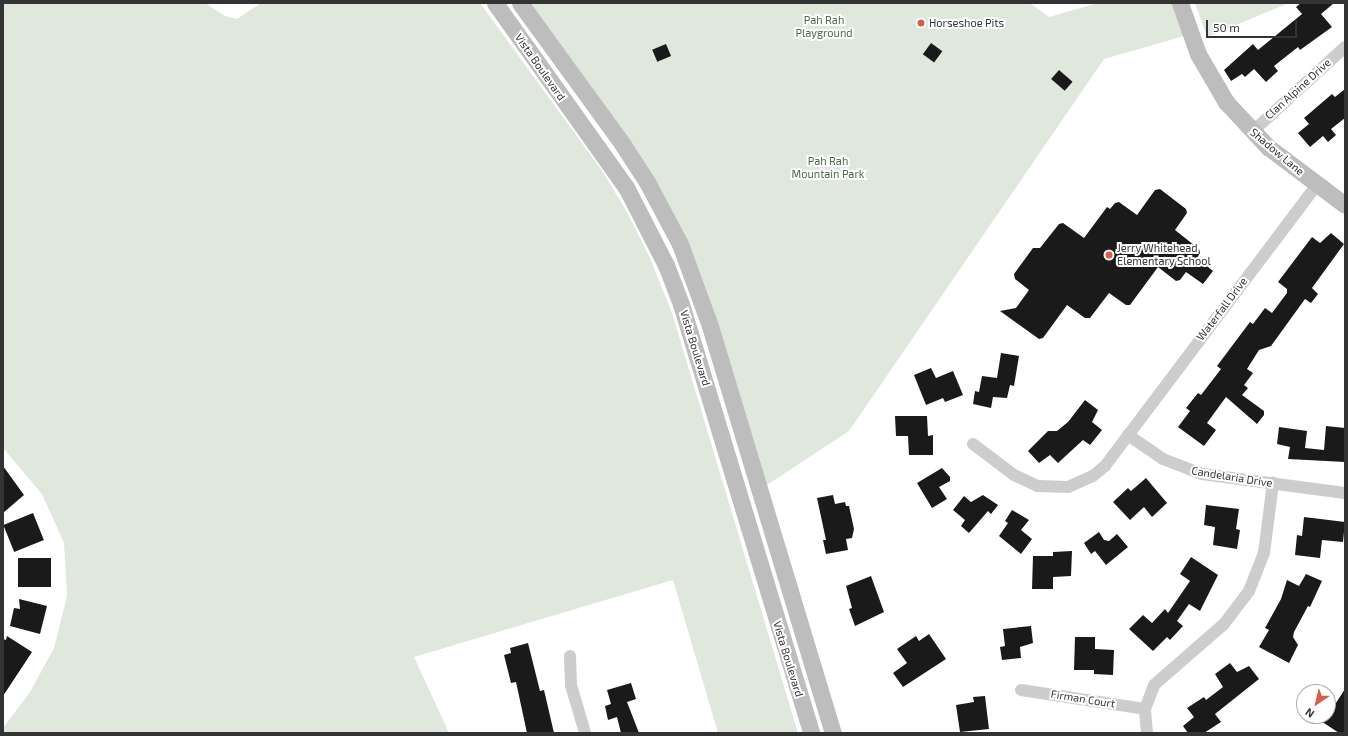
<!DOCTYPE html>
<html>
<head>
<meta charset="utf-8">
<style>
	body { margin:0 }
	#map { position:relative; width:1348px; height:736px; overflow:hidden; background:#fff; font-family:"Exo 2",sans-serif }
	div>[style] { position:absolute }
	.green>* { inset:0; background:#e0e8dd }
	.building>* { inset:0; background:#1a1a1a; transform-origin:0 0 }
	.street>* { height:12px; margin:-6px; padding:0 6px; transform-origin:6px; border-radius:6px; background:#cdcdcd }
	.secondary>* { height:17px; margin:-8.5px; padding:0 8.5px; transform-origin:8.5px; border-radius:8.5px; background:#bdbdbd }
	.dots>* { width:11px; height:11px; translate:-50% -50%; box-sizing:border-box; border:2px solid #fff; border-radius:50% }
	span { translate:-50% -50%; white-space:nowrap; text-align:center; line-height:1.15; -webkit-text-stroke:4px #fff; paint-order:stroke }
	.park-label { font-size:11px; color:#4d6b44 }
	.poi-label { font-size:11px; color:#333 }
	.left { translate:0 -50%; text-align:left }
	.street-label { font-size:11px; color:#333 }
	.frame { position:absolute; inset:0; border:4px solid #333; pointer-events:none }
	.north { position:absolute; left:1296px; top:684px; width:40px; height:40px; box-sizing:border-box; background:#fff; border:1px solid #adadad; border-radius:50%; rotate:215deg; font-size:11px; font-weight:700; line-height:16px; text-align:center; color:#333 }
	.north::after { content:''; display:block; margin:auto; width:14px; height:18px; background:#d55f4a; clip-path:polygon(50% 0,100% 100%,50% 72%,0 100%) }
	.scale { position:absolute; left:1206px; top:20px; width:91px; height:18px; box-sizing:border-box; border:2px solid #333; border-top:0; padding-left:5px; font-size:12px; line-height:14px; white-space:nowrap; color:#333; -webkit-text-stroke:3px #fff; paint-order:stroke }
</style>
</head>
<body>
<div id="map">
	<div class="green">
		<div style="clip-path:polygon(3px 3px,205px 3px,225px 16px,237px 19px,261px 3px,480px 3px,603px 172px,628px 214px,650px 258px,672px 313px,798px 733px,718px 733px,673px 580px,414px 657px,449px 733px,3px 733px,3px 728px,30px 692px,54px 648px,67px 596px,64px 543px,42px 494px,3px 448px)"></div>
		<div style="clip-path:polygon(522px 3px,1030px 3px,1049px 17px,1098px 3px,1179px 3px,1188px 35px,1104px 59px,849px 431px,761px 489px,688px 260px)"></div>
		<div style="clip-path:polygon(1195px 3px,1289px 3px,1207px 37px)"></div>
	</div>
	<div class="building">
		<div style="clip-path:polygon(1301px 3px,1334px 3px,1321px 14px,1332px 27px,1300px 50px,1298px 47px,1274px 66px,1278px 71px,1266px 82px,1254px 69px,1245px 77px,1242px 74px,1231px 81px,1224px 70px,1253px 44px,1258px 50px,1302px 14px,1296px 7px)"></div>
		<div style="left:931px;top:43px;width:14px;height:14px;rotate:36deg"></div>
		<div style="left:666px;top:44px;width:13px;height:15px;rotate:67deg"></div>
		<div style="left:1059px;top:70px;width:18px;height:12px;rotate:41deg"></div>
		<div style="clip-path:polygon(1345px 89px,1345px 118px,1331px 129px,1336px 135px,1328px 142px,1323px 136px,1310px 147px,1298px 133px,1309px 124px,1304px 118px,1332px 94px,1335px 97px)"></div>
		<div style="clip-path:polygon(1160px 189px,1186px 209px,1187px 213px,1175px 230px,1199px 249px,1200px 253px,1197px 258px,1213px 271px,1203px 284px,1186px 272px,1180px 280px,1176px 281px,1158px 267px,1130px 305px,1126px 305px,1109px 293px,1090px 318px,1085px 318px,1067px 305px,1043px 338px,1039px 339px,1000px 311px,1016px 308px,1029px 290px,1015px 279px,1014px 274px,1033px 248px,1040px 248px,1059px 224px,1063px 223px,1084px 238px,1107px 207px,1110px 209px,1115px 203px,1119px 202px,1137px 215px,1155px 190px)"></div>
		<div style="clip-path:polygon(1331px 233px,1344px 244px,1312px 288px,1318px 294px,1311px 303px,1305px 299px,1271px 346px,1259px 350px,1247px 369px,1253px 373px,1244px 385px,1248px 388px,1242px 395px,1264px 411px,1264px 415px,1257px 424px,1226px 397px,1207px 423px,1216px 430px,1204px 446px,1178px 427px,1190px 411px,1186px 408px,1198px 393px,1201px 395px,1221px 369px,1217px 366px,1250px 322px,1253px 324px,1265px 308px,1272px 313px,1287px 293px,1287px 289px,1278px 282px,1312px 237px,1320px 243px)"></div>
		<div style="clip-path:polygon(1001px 353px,1019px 356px,1014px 386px,1010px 385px,1007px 398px,993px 397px,991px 408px,973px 404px,975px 391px,979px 392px,982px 376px,997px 378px)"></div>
		<div style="clip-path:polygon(931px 368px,936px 378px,953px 371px,963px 395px,945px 402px,943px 398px,926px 405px,914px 375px)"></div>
		<div style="clip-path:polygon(1085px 400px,1098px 410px,1092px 422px,1102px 430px,1090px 445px,1083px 440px,1058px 463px,1050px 455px,1039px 463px,1028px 451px,1048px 431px,1057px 431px,1068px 422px)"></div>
		<div style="clip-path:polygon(895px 416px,927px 416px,928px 436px,933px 435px,933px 455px,909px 455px,908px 436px,896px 436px)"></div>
		<div style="clip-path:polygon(1326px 426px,1345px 428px,1345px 462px,1288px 459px,1290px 447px,1277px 444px,1279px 427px,1307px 431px,1305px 448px,1324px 450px)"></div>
		<div style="clip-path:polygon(3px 466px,24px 495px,3px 513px)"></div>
		<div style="clip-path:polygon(942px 468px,950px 477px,950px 481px,939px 487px,947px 499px,932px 508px,917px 483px)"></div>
		<div style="clip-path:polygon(1146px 478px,1167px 503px,1152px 517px,1144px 507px,1130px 520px,1113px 502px,1128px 488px,1131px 491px)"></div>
		<div style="clip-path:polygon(833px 495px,835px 504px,845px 502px,846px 506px,849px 506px,854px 529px,852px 538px,846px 539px,848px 550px,826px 554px,823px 540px,826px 540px,817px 498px)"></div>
		<div style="clip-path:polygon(983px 495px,998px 505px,991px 514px,988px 511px,969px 533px,961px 526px,965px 520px,953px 510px,964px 496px,971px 502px)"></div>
		<div style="clip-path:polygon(1206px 505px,1239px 509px,1236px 529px,1240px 530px,1237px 549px,1213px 545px,1215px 527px,1204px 525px)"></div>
		<div style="clip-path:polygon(1012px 510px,1029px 520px,1021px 530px,1032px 539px,1021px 554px,999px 536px,1008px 523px,1005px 521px)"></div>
		<div style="left:33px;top:513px;width:29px;height:32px;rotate:68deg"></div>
		<div style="clip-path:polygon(1304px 517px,1345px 522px,1343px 542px,1322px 540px,1320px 558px,1295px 555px,1297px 535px,1302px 536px)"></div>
		<div style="clip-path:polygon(1099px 532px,1104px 540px,1109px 541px,1117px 534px,1128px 547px,1106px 565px,1095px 551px,1091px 554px,1084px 543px)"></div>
		<div style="clip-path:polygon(1072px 551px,1071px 576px,1053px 577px,1053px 589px,1032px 589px,1033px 556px,1053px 556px,1053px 552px)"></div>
		<div style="clip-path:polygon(1191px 557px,1218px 575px,1200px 611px,1189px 604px,1177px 621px,1183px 626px,1170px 640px,1167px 637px,1153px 651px,1129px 629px,1143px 615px,1152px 623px,1165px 609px,1168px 613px,1190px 581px,1180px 574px)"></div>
		<div style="left:51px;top:558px;width:29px;height:33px;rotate:90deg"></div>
		<div style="clip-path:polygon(1306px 574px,1322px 581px,1310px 607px,1308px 606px,1294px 632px,1293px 637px,1298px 645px,1289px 663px,1259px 647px,1269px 630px,1265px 628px,1281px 599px,1287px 580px,1299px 586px)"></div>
		<div style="clip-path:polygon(871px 576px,884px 612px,855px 626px,849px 609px,852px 608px,846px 586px)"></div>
		<div style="clip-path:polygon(19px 599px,47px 606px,40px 634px,10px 626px,14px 608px,20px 609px)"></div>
		<div style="clip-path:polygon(1031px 626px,1033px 643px,1020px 647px,1021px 658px,1002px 660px,1000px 647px,1005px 646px,1003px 629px)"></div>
		<div style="clip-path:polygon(929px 634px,946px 659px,903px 687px,893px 673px,907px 663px,897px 649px,916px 636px,919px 641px)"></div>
		<div style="clip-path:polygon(7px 636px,32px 652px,3px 696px,3px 639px,6px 640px)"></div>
		<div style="clip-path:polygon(1075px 637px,1095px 637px,1095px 649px,1114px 650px,1113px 675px,1094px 674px,1094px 670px,1074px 670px)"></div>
		<div style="clip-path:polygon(528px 643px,540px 691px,544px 690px,554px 733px,527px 733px,516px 682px,511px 683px,504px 655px,511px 653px,510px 648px)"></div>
		<div style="clip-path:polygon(1230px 663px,1237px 672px,1249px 666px,1259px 679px,1215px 714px,1221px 722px,1204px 733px,1188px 733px,1183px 726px,1194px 717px,1187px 708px,1204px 697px,1206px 700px,1223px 687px,1215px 674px)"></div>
		<div style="clip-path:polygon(631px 683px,636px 699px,627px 702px,639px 733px,621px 733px,617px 717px,608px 720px,605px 706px,611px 704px,607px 690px)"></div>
		<div style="clip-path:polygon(1345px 689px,1345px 733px,1339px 733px,1321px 721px,1324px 716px,1328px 716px,1328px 710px,1332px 704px,1334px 706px)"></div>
		<div style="clip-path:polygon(985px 696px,989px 729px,960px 732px,956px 705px,974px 702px,973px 697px)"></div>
	</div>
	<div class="street">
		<div style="left:1252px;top:132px;width:126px;rotate:-42.4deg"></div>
		<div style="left:1128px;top:435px;width:42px;rotate:34.4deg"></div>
		<div style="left:1163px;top:459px;width:42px;rotate:21deg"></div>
		<div style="left:1202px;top:474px;width:144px;rotate:7.6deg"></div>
		<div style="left:973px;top:444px;width:51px;rotate:37.1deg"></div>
		<div style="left:1014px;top:475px;width:26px;rotate:25deg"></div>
		<div style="left:1038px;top:486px;width:30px;rotate:2deg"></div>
		<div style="left:1068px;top:487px;width:27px;rotate:-24deg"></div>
		<div style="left:1093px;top:476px;width:16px;rotate:-40deg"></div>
		<div style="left:1105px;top:466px;width:352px;rotate:-53deg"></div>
		<div style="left:570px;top:656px;width:29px;rotate:88deg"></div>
		<div style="left:571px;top:685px;width:50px;rotate:73.7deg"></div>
		<div style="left:1021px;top:690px;width:125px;rotate:8.7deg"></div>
		<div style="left:1147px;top:733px;width:24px;rotate:-95deg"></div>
		<div style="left:1145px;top:709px;width:26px;rotate:-69deg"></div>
		<div style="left:1154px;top:685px;width:93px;rotate:-41.1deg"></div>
		<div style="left:1224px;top:624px;width:41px;rotate:-52.9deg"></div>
		<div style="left:1249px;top:591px;width:41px;rotate:-68.5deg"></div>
		<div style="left:1264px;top:553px;width:71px;rotate:-82.7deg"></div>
	</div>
	<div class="secondary">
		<div style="left:495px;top:3px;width:226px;rotate:54.6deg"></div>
		<div style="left:626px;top:187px;width:88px;rotate:62.9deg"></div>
		<div style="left:666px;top:265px;width:42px;rotate:69deg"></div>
		<div style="left:681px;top:304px;width:448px;rotate:73.1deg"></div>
		<div style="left:520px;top:3px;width:175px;rotate:54deg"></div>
		<div style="left:623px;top:145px;width:44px;rotate:57deg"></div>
		<div style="left:647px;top:182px;width:70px;rotate:62deg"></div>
		<div style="left:680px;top:244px;width:87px;rotate:69.9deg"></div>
		<div style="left:710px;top:326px;width:425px;rotate:73.2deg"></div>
		<div style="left:1180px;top:3px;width:54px;rotate:70.6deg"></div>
		<div style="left:1198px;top:54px;width:56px;rotate:59.7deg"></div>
		<div style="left:1226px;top:102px;width:62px;rotate:47deg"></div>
		<div style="left:1268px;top:147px;width:96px;rotate:37deg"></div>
	</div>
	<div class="dots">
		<div style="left:921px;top:23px;background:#d55f4a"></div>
		<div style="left:1109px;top:255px;background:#d55f4a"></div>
	</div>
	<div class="park-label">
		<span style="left:824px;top:27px">Pah Rah<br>Playground</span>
		<span style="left:828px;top:168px">Pah Rah<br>Mountain Park</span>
	</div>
	<div class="poi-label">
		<span class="left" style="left:929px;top:23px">Horseshoe Pits</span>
		<span class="left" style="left:1117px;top:255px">Jerry Whitehead<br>Elementary School</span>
	</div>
	<div class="street-label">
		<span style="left:540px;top:67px;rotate:55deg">Vista Boulevard</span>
		<span style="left:1298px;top:89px;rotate:-42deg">Clan Alpine Drive</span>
		<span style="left:1277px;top:152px;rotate:40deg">Shadow Lane</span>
		<span style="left:1222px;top:309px;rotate:-53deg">Waterfall Drive</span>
		<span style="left:695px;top:348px;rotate:73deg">Vista Boulevard</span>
		<span style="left:1232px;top:477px;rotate:9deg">Candelaria Drive</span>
		<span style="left:788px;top:659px;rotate:73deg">Vista Boulevard</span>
		<span style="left:1083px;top:699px;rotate:9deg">Firman Court</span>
	</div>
	<div class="frame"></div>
	<div class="north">N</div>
	<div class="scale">50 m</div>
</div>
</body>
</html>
